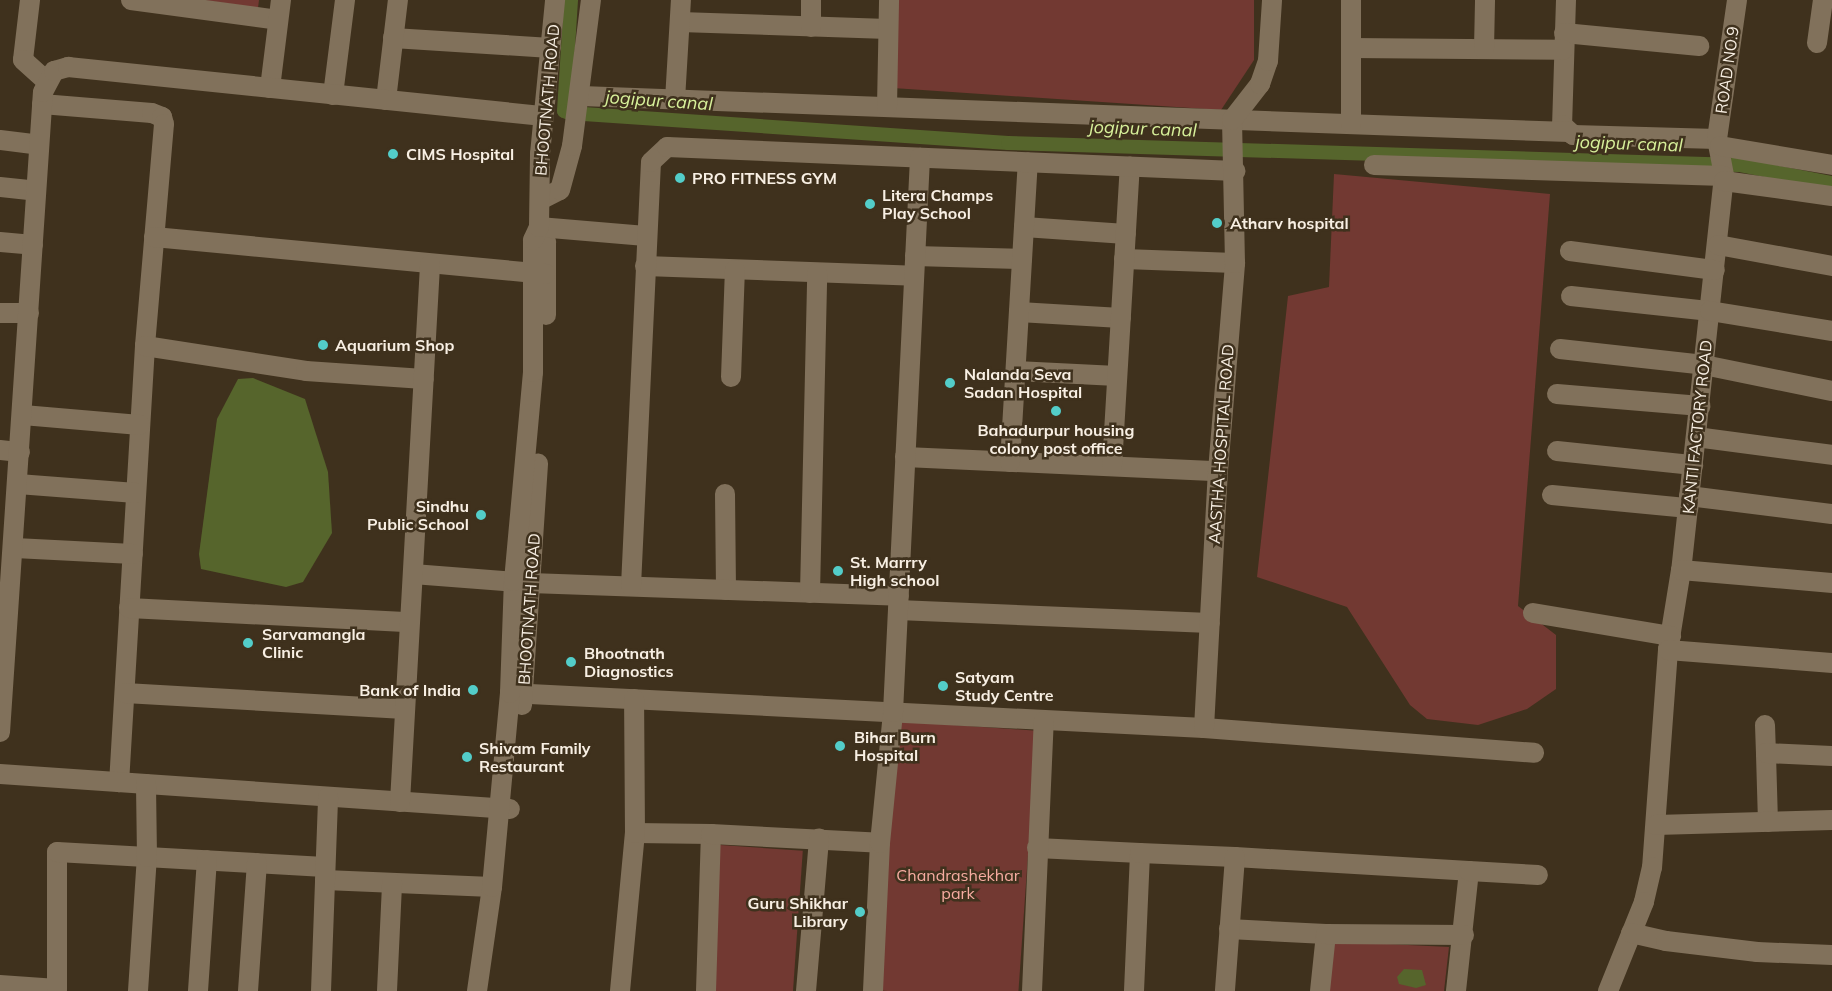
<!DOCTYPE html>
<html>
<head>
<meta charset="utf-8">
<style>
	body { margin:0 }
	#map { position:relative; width:1832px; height:991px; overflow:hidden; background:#3f311d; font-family:Mulish,sans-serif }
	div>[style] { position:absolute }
	.green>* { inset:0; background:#723932; transform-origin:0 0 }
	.water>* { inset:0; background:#56652c }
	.canal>* { height:14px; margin:-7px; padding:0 7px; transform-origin:7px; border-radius:7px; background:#56652c }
	.minor>* { height:20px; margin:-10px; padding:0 10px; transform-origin:10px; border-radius:10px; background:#81715b }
	.dots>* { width:16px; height:16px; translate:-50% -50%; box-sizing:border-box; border:3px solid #3f311d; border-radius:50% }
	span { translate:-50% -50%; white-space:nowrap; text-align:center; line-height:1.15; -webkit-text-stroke:5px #3f311d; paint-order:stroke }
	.street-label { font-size:16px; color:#f8efe3 }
	.poi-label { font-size:16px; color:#f8efe3; font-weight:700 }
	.left { translate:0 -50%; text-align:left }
	.right { translate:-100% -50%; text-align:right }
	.park-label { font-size:16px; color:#f7aca1 }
	.water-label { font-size:18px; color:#d7f09a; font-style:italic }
</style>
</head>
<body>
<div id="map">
	<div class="green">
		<div style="clip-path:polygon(202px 0,259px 0,258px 8px)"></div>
		<div style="clip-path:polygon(898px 0,1254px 0,1254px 60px,1221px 110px,893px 88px)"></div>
		<div style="clip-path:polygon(1334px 174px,1550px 194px,1518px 606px,1556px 635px,1556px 689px,1527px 709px,1478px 725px,1427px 719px,1410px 705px,1347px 607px,1257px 577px,1288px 296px,1329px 287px)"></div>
		<div style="left:897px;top:721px;width:140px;height:270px;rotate:4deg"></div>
		<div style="left:720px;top:845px;width:83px;height:146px;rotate:4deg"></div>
		<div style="clip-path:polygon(1326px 941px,1449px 947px,1444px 991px,1321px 991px)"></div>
	</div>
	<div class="water">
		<div style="clip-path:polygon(253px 378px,305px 399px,328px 472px,332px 533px,303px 582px,286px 587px,201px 569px,199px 554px,217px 419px,238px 379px)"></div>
		<div style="clip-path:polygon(1404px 969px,1422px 970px,1426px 985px,1416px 988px,1399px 984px,1397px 977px)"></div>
	</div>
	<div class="canal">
		<div style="left:571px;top:0;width:111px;rotate:93.6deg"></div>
		<div style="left:564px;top:111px;width:5px;rotate:22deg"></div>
		<div style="left:569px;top:113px;width:440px;rotate:3.9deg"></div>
		<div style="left:1008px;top:143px;width:731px;rotate:1.72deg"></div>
		<div style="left:1739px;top:165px;width:95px;rotate:11deg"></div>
	</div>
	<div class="minor">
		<div style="left:30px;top:0;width:60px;rotate:96.7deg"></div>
		<div style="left:23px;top:60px;width:31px;rotate:42deg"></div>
		<div style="left:131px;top:0;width:148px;rotate:7.7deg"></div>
		<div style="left:1566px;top:0;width:125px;rotate:91.8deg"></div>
		<div style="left:1562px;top:125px;width:15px;rotate:42deg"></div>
		<div style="left:1573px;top:135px;width:144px;rotate:1.6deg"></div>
		<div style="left:1717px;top:139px;width:38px;rotate:79deg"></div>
		<div style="left:1724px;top:176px;width:396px;rotate:96.2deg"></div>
		<div style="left:1681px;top:570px;width:81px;rotate:99.2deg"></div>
		<div style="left:1668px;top:650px;width:218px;rotate:94.2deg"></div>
		<div style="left:1652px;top:867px;width:36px;rotate:103deg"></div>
		<div style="left:1644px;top:902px;width:96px;rotate:112deg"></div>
		<div style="left:680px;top:22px;width:208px;rotate:1.9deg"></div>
		<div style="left:811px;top:27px;width:27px;rotate:-90deg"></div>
		<div style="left:1564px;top:33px;width:136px;rotate:5.5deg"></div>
		<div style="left:393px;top:38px;width:158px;rotate:3.6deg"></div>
		<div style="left:1817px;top:43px;width:43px;rotate:-82.1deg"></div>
		<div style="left:1351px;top:48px;width:212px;rotate:0.5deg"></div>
		<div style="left:1484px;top:49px;width:49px;rotate:-88.8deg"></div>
		<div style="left:270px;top:88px;width:89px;rotate:-82.9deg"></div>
		<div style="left:333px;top:95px;width:96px;rotate:-82.8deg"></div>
		<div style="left:581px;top:96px;width:989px;rotate:2.09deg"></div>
		<div style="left:386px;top:100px;width:101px;rotate:-83.2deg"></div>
		<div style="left:675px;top:100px;width:100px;rotate:-86.6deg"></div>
		<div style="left:42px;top:104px;width:110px;rotate:4.7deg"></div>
		<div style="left:152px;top:113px;width:11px;rotate:22deg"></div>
		<div style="left:162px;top:117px;width:7px;rotate:74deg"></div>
		<div style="left:164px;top:124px;width:223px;rotate:94.9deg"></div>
		<div style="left:145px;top:346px;width:437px;rotate:93.4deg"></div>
		<div style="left:887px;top:107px;width:107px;rotate:-88.9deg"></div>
		<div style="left:1351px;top:124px;width:124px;rotate:-90deg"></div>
		<div style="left:1717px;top:139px;width:140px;rotate:-81.8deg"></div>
		<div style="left:0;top:140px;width:39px;rotate:7deg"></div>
		<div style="left:1720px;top:146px;width:114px;rotate:9.6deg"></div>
		<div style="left:1374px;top:165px;width:350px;rotate:1.8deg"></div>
		<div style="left:1724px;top:181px;width:109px;rotate:7.9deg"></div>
		<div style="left:0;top:187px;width:36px;rotate:6deg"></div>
		<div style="left:540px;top:200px;width:22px;rotate:-27deg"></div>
		<div style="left:560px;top:190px;width:46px;rotate:-74.7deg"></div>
		<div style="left:572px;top:146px;width:147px;rotate:-82.6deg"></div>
		<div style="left:539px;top:227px;width:17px;rotate:65deg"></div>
		<div style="left:546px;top:242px;width:73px;rotate:90deg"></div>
		<div style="left:539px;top:227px;width:107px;rotate:4.8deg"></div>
		<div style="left:1024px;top:227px;width:102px;rotate:3.9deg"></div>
		<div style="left:154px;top:237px;width:393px;rotate:5.4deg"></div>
		<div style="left:0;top:242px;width:33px;rotate:5deg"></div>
		<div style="left:1718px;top:245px;width:116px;rotate:10.4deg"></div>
		<div style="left:1570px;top:251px;width:146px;rotate:7.5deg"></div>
		<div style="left:915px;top:256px;width:107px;rotate:1.6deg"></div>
		<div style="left:1124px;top:259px;width:111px;rotate:2.1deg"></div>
		<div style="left:645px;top:266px;width:269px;rotate:2.1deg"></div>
		<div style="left:1571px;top:296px;width:140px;rotate:6.2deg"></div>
		<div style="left:1710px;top:311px;width:124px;rotate:9.3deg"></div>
		<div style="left:1019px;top:312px;width:102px;rotate:3.4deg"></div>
		<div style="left:0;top:313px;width:29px"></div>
		<div style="left:145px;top:346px;width:163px;rotate:8.8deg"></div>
		<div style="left:306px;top:371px;width:118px;rotate:3.9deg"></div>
		<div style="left:1560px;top:349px;width:145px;rotate:6.3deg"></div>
		<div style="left:1704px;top:365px;width:131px;rotate:11.5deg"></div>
		<div style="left:1016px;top:371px;width:101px;rotate:2.8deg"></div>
		<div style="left:731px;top:377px;width:107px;rotate:-87.9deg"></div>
		<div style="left:1557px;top:394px;width:144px;rotate:4.8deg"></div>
		<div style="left:23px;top:415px;width:117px;rotate:4.9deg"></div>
		<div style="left:1696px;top:437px;width:137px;rotate:7.5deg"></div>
		<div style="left:0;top:450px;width:20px;rotate:6deg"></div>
		<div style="left:1557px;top:451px;width:137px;rotate:5.9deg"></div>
		<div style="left:905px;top:457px;width:313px;rotate:2.6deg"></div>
		<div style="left:1010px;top:462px;width:300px;rotate:-86.6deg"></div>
		<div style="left:1112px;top:466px;width:300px;rotate:-86.6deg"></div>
		<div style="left:18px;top:484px;width:118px;rotate:4.4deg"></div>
		<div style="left:725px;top:494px;width:96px;rotate:89.4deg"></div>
		<div style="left:1552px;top:495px;width:137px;rotate:5.5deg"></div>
		<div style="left:1689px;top:496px;width:144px;rotate:7.2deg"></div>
		<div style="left:15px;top:548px;width:118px;rotate:2.9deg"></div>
		<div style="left:1681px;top:570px;width:152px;rotate:4.9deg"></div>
		<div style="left:413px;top:574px;width:117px;rotate:4.4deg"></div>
		<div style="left:530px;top:583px;width:369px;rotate:2deg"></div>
		<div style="left:631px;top:586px;width:424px;rotate:-87.3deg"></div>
		<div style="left:651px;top:162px;width:22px;rotate:-43deg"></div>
		<div style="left:667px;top:147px;width:569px;rotate:2.42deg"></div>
		<div style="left:810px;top:593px;width:320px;rotate:-88.7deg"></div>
		<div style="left:129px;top:608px;width:281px;rotate:2.9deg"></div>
		<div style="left:898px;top:610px;width:312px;rotate:2.4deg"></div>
		<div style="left:1533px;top:613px;width:140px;rotate:9.5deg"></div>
		<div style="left:1668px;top:650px;width:165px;rotate:4.5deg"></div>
		<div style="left:125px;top:693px;width:280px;rotate:3.3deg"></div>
		<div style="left:510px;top:693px;width:695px;rotate:2.89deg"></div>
		<div style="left:1204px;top:728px;width:331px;rotate:4.3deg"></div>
		<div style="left:522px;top:705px;width:242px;rotate:-86.2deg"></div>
		<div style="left:1765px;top:725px;width:28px;rotate:88deg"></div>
		<div style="left:1204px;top:728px;width:257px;rotate:-86.9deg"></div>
		<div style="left:1218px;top:471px;width:209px;rotate:-85.3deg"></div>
		<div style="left:1235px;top:263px;width:143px;rotate:-91.2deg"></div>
		<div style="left:1232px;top:120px;width:46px;rotate:-52.1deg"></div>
		<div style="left:1260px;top:84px;width:24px;rotate:-71deg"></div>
		<div style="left:1268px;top:61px;width:61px;rotate:-86.2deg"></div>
		<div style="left:0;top:732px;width:641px;rotate:-86.16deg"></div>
		<div style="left:43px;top:92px;width:24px;rotate:-62deg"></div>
		<div style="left:54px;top:71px;width:15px;rotate:-16deg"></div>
		<div style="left:68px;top:67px;width:478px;rotate:5.9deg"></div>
		<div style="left:0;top:774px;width:511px;rotate:3.93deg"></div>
		<div style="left:400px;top:802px;width:538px;rotate:-86.8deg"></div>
		<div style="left:1768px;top:822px;width:69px;rotate:-91.7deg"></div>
		<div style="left:1766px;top:753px;width:66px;rotate:2.6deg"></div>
		<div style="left:1656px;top:825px;width:176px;rotate:-1.6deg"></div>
		<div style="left:635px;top:833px;width:76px;rotate:0.8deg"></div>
		<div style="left:1037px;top:848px;width:103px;rotate:2.8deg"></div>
		<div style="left:1235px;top:857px;width:234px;rotate:3.4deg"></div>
		<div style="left:1469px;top:871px;width:121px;rotate:96.2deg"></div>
		<div style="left:1469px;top:871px;width:69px;rotate:3.3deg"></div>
		<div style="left:325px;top:880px;width:167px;rotate:2.4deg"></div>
		<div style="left:1229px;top:929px;width:97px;rotate:3deg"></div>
		<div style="left:1326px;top:934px;width:57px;rotate:96deg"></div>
		<div style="left:1631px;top:933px;width:36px;rotate:13deg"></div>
		<div style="left:1666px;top:941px;width:92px;rotate:6.9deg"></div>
		<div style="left:1757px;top:952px;width:75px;rotate:2.3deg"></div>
		<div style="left:1326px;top:934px;width:138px;rotate:0.4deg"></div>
		<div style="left:0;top:985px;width:57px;rotate:4deg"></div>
		<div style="left:57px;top:989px;width:137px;rotate:-90deg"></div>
		<div style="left:57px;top:852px;width:268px;rotate:3.2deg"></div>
		<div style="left:138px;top:991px;width:134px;rotate:-86.2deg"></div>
		<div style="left:147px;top:857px;width:73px;rotate:-90.8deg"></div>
		<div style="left:198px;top:991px;width:131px;rotate:-86.1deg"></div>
		<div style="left:248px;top:991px;width:128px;rotate:-86deg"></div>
		<div style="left:321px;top:991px;width:194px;rotate:-87.9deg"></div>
		<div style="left:387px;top:991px;width:108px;rotate:-87.3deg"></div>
		<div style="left:477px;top:991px;width:105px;rotate:-81.8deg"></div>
		<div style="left:492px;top:887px;width:195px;rotate:-84.7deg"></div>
		<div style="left:510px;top:693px;width:112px;rotate:-88deg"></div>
		<div style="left:514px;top:581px;width:210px;rotate:-84.8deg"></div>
		<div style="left:533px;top:372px;width:132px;rotate:-90deg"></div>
		<div style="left:533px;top:240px;width:14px;rotate:-65deg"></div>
		<div style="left:539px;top:227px;width:73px;rotate:-89.2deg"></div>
		<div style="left:540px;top:154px;width:155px;rotate:-84.4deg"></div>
		<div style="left:620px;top:991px;width:159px;rotate:-84.6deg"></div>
		<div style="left:635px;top:833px;width:134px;rotate:-90.4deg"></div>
		<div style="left:706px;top:991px;width:157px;rotate:-88.2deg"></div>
		<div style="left:711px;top:834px;width:169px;rotate:3deg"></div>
		<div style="left:806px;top:991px;width:153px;rotate:-85.1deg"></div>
		<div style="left:873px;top:991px;width:148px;rotate:-87.3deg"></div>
		<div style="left:880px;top:843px;width:132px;rotate:-84.3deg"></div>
		<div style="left:893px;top:712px;width:555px;rotate:-87.21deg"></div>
		<div style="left:1032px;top:991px;width:270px;rotate:-87.5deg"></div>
		<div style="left:1134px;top:991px;width:138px;rotate:-87.5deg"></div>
		<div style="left:1140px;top:853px;width:95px;rotate:2.4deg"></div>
		<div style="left:1235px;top:857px;width:134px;rotate:94.3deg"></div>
	</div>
	<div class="dots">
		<div style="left:393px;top:154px;background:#53cdc9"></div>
		<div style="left:680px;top:178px;background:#53cdc9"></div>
		<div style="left:870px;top:204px;background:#53cdc9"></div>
		<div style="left:1217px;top:223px;background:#53cdc9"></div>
		<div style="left:323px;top:345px;background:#53cdc9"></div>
		<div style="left:950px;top:383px;background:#53cdc9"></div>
		<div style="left:1056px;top:411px;background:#53cdc9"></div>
		<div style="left:481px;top:515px;background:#53cdc9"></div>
		<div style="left:838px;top:571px;background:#53cdc9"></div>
		<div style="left:248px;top:643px;background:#53cdc9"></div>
		<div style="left:571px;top:662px;background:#53cdc9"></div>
		<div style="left:943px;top:686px;background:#53cdc9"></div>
		<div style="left:473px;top:690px;background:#53cdc9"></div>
		<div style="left:840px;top:746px;background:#53cdc9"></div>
		<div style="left:467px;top:757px;background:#53cdc9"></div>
		<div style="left:860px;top:912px;background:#53cdc9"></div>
	</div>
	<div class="street-label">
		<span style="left:1727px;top:70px;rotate:-82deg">ROAD NO.9</span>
		<span style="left:547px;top:100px;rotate:-85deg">BHOOTNATH ROAD</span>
		<span style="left:1697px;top:427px;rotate:-84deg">KANTI FACTORY ROAD</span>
		<span style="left:1221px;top:444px;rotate:-86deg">AASTHA HOSPITAL ROAD</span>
		<span style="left:529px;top:609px;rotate:-86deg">BHOOTNATH ROAD</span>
	</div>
	<div class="poi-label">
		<span class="left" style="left:406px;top:154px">CIMS Hospital</span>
		<span class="left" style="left:692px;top:178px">PRO FITNESS GYM</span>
		<span class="left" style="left:882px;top:204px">Litera Champs<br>Play School</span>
		<span class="left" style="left:1230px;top:223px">Atharv hospital</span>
		<span class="left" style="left:335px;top:345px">Aquarium Shop</span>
		<span class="left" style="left:964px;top:383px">Nalanda Seva<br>Sadan Hospital</span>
		<span style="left:1056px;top:439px">Bahadurpur housing<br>colony post office</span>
		<span class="right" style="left:469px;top:515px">Sindhu<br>Public School</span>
		<span class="left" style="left:850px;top:571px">St. Marrry<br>High school</span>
		<span class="left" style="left:262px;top:643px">Sarvamangla<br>Clinic</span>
		<span class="left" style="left:584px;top:662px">Bhootnath<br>Diagnostics</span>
		<span class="left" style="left:955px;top:686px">Satyam<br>Study Centre</span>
		<span class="right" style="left:461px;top:690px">Bank of India</span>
		<span class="left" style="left:854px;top:746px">Bihar Burn<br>Hospital</span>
		<span class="left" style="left:479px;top:757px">Shivam Family<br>Restaurant</span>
		<span class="right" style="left:848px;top:912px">Guru Shikhar<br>Library</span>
	</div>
	<div class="park-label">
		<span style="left:958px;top:884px">Chandrashekhar<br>park</span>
	</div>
	<div class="water-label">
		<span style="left:659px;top:101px;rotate:4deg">jogipur canal</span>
		<span style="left:1143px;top:129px;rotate:2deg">jogipur canal</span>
		<span style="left:1629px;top:144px;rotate:2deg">jogipur canal</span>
	</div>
</div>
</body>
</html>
